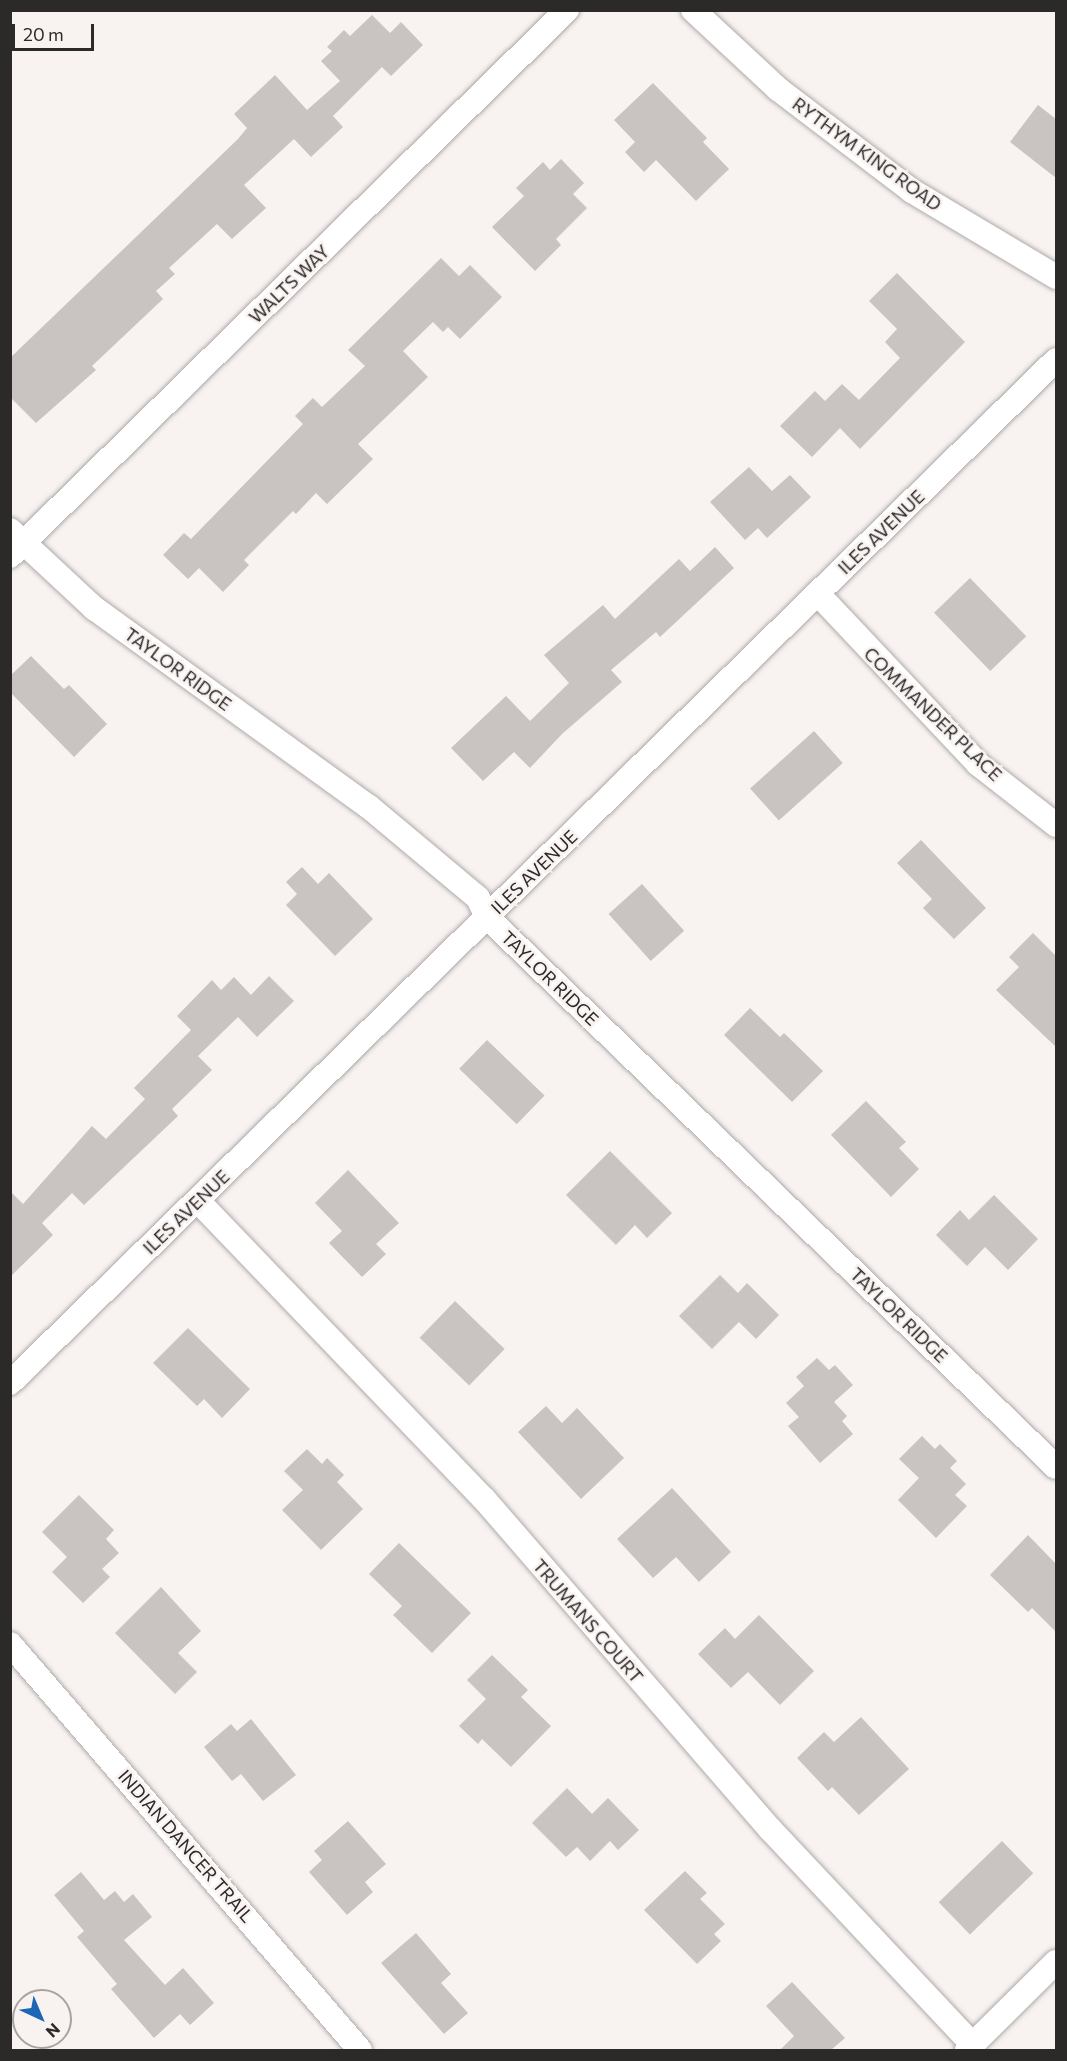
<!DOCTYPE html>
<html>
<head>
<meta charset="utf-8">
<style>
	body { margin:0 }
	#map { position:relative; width:1067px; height:2061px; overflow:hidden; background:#f8f3f1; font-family:Commissioner,sans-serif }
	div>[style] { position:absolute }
	.building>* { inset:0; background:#c9c3c2; transform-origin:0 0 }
	.roads { filter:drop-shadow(0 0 2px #b0aaa9) drop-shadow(0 0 2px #b0aaa9) }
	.street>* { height:24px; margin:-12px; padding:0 12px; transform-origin:12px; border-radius:12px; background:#fff }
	span { translate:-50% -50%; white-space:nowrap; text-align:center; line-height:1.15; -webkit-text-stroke:5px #f8f3f1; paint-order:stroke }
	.street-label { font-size:18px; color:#2c2a29 }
	.frame { position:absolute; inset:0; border:12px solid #2c2a29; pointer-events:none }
	.north { position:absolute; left:12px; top:1989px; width:60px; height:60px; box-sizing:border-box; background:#f8f3f1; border:2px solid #a6a3a1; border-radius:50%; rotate:136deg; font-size:16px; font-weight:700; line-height:24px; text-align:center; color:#2c2a29 }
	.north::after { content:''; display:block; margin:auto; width:21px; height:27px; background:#1e66b6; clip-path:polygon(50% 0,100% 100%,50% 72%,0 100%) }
	.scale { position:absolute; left:12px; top:24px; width:82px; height:27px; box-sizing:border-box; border:3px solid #2c2a29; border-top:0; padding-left:8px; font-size:18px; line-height:21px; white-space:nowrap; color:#2c2a29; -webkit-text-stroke:4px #f8f3f1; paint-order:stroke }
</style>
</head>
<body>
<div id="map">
	<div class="building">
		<div style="clip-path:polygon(372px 15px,390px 33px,401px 22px,423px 45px,391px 76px,382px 67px,333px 116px,343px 127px,311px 157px,294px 139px,244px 185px,266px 208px,232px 239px,217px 224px,169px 268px,175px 274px,156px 291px,163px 299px,92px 366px,96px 370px,36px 423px,10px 397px,10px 358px,238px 139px,247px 128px,234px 114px,275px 75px,307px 110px,340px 81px,321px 61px,332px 51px,327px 47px,344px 30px,350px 36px)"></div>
		<div style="clip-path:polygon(653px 83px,707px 138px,703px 142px,729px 169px,696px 201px,656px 160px,644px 172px,625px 152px,635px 142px,614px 120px)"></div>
		<div style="clip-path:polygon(1038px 105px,1056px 119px,1056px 178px,1010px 142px)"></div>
		<div style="clip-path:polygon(561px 159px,584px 183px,573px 194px,587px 208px,556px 239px,561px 245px,535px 271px,492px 227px,524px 196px,516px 188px,543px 162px,550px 170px)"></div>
		<div style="clip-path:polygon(441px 258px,459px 276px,470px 265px,502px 297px,460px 339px,448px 327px,443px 332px,433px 322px,403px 351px,428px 377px,358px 444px,373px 459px,327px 504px,316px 493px,296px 514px,293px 511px,244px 560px,249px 565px,223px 592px,199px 568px,188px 579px,163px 555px,184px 533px,191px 539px,303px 424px,295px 416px,313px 398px,322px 407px,365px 366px,348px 350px)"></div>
		<div style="clip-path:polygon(897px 273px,965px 342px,860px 449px,840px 428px,812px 457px,780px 426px,815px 391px,825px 401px,842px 384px,859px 400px,900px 358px,885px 342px,897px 329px,869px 301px)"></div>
		<div style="clip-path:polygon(749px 467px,772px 491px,790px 475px,811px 497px,767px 538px,758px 528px,745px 540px,710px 502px)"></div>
		<div style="clip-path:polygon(715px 547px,734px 568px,660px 637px,656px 632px,611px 670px,622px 682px,562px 734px,530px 768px,514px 752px,483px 781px,451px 748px,506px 696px,530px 721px,569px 683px,544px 655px,603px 605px,615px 619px,679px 559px,690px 571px)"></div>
		<div style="left:970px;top:578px;width:81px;height:50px;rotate:46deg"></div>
		<div style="clip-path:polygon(31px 656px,64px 689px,69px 685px,107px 724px,74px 757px,10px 692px,10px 676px)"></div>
		<div style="left:814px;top:731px;width:43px;height:86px;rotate:48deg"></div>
		<div style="clip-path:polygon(921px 840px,986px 908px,954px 939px,923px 908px,932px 899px,897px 863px)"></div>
		<div style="clip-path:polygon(302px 867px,318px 884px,329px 873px,373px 919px,335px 956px,286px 905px,297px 894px,286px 882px)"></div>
		<div style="left:642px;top:884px;width:63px;height:45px;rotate:48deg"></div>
		<div style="clip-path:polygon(1033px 933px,1056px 956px,1056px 1047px,996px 990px,1019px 967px,1009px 957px)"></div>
		<div style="clip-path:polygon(269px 976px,294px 1001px,257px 1037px,238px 1017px,198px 1056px,212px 1070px,172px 1109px,178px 1116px,84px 1205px,72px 1193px,42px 1223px,53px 1235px,10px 1277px,10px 1191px,23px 1204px,92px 1126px,106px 1139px,145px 1099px,134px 1088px,191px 1030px,177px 1016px,212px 980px,221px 990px,234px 977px,251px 995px)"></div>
		<div style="clip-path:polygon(750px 1008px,780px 1037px,784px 1033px,823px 1071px,792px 1102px,724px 1035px)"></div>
		<div style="left:487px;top:1040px;width:80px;height:40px;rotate:44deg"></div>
		<div style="clip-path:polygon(866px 1101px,906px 1142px,899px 1148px,919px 1169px,891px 1197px,831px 1135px)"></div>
		<div style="clip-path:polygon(610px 1151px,672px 1213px,647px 1238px,635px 1225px,616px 1245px,566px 1195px)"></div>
		<div style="clip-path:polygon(348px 1170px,399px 1223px,376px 1244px,386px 1254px,362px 1277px,329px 1243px,342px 1231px,315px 1203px)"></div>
		<div style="clip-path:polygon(994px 1195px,1038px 1239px,1008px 1270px,985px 1247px,967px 1266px,936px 1235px,960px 1210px,969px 1220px)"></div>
		<div style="clip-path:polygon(720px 1275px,738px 1293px,747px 1283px,779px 1315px,756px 1339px,739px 1322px,712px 1349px,679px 1316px)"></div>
		<div style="left:455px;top:1301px;width:69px;height:51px;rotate:44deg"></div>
		<div style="clip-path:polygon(188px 1328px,250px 1389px,222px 1418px,204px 1399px,197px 1406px,153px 1363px)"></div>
		<div style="clip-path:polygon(817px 1358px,829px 1370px,835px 1365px,853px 1385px,834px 1402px,847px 1416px,842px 1421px,853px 1434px,820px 1463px,788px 1426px,799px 1417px,786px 1403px,804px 1386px,796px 1377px)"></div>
		<div style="clip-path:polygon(546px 1406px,562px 1423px,577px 1408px,624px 1458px,581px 1499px,518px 1432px)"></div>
		<div style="clip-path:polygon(922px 1436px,935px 1449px,940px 1444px,957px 1461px,950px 1468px,966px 1484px,955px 1495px,967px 1506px,936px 1538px,898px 1500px,919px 1478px,899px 1459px)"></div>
		<div style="clip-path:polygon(307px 1449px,322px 1464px,327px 1458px,344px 1475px,337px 1482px,363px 1509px,321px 1550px,282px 1510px,303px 1490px,284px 1471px)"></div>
		<div style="clip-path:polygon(672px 1488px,731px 1552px,699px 1582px,676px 1557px,653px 1578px,617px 1539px)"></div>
		<div style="clip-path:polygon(79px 1495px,114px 1530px,106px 1539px,119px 1553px,102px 1569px,110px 1577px,83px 1603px,52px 1572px,67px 1557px,42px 1532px)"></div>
		<div style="clip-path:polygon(1028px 1535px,1056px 1564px,1056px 1632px,1032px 1608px,1028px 1612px,990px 1575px)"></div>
		<div style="clip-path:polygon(399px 1543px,471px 1613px,432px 1653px,393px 1615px,402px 1606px,369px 1574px)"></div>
		<div style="clip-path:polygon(161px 1587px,201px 1631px,178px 1653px,197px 1672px,175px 1694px,115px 1633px)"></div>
		<div style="clip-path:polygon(759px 1615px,814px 1671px,780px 1705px,748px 1672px,731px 1688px,698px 1654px,725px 1628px,735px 1639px)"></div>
		<div style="clip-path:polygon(492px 1655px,528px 1690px,521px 1697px,551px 1726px,511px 1767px,482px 1739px,478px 1744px,459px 1726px,486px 1699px,467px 1680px)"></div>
		<div style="clip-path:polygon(861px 1717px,909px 1769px,859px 1815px,832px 1787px,828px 1791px,797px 1758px,824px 1732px,834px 1742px)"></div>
		<div style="clip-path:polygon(251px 1719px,296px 1775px,263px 1801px,241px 1774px,232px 1781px,204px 1747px,231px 1724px,237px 1731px)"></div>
		<div style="clip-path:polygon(567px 1788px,592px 1814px,608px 1798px,639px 1830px,618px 1850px,610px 1841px,590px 1861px,577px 1847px,566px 1857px,532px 1823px)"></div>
		<div style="clip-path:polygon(348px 1821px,386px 1864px,365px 1882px,373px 1892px,347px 1915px,309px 1872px,322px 1860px,314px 1851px)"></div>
		<div style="left:1002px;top:1841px;width:45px;height:88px;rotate:46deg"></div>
		<div style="clip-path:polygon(685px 1871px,707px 1893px,700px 1899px,725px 1924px,714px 1934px,721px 1941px,697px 1964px,644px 1910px)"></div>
		<div style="clip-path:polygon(81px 1872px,104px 1900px,115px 1891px,124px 1902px,133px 1894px,152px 1917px,124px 1940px,165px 1985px,183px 1968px,214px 2003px,190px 2025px,180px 2014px,154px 2038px,111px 1989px,117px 1984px,77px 1937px,84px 1931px,54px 1895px)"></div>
		<div style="clip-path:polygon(416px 1933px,451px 1974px,441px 1983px,468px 2013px,444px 2034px,381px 1963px)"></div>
		<div style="clip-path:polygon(792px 1982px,845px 2038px,831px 2050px,780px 2050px,794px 2036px,766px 2006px)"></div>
	</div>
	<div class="roads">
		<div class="street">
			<div style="left:693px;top:10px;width:116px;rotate:42.9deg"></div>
			<div style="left:778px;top:89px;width:168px;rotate:37.3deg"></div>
			<div style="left:912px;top:191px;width:168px;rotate:30.8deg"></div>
			<div style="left:10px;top:530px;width:115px;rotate:42.9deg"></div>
			<div style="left:94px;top:608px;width:338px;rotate:35.9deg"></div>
			<div style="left:368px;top:806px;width:143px;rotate:39.9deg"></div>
			<div style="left:478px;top:898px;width:21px;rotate:65deg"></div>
			<div style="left:487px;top:917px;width:791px;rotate:44.03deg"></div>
			<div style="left:10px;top:556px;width:780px;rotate:-44.43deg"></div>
			<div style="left:818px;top:594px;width:233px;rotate:46.7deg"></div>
			<div style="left:978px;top:764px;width:99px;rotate:38deg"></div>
			<div style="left:198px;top:1201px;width:413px;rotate:46.2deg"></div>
			<div style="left:484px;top:1499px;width:437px;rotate:49.1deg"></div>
			<div style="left:770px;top:1829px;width:296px;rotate:46.8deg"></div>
			<div style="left:10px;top:1383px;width:1463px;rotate:-44.36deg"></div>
			<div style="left:10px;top:1644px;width:536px;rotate:49.24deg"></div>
			<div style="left:967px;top:2050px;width:125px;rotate:-44.7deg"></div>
		</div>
	</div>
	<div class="street-label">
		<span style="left:867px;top:154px;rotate:36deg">RYTHYM KING ROAD</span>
		<span style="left:289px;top:284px;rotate:-44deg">WALTS WAY</span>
		<span style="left:881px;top:532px;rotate:-44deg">ILES AVENUE</span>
		<span style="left:178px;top:669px;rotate:36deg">TAYLOR RIDGE</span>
		<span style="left:933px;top:714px;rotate:44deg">COMMANDER PLACE</span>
		<span style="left:534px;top:872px;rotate:-44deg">ILES AVENUE</span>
		<span style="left:550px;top:978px;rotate:44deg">TAYLOR RIDGE</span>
		<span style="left:186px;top:1212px;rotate:-44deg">ILES AVENUE</span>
		<span style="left:899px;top:1315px;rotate:44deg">TAYLOR RIDGE</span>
		<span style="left:588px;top:1621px;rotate:49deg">TRUMANS COURT</span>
		<span style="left:186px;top:1846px;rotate:49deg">INDIAN DANCER TRAIL</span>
	</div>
	<div class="frame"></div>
	<div class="north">N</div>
	<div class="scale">20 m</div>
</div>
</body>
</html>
